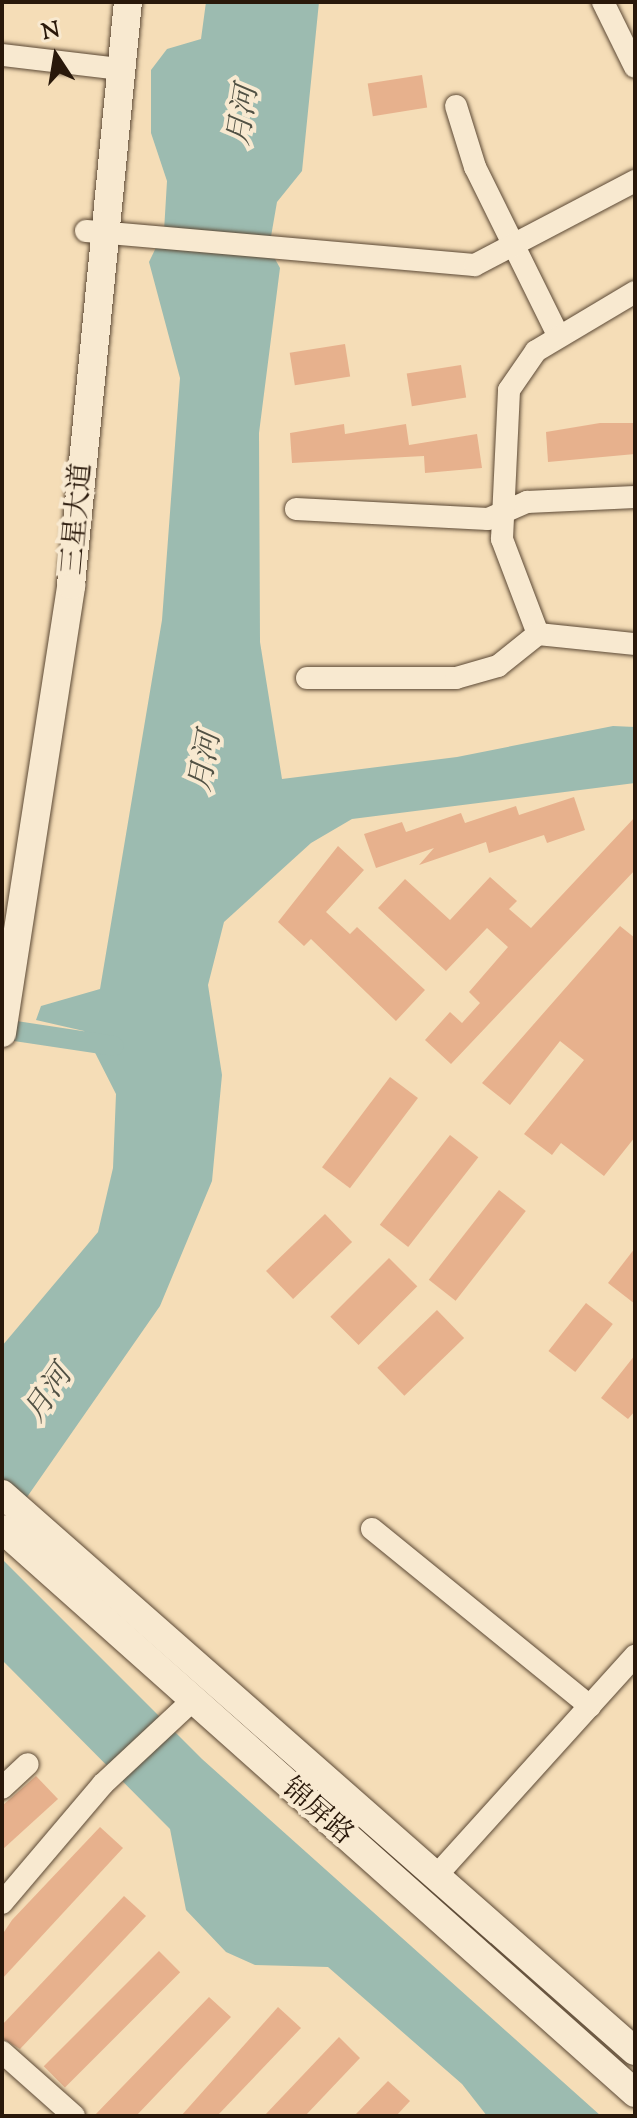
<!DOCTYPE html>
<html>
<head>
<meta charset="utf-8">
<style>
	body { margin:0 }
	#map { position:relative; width:637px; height:2118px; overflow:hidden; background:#f5ddb7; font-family:"Sorts Mill Goudy","Noto Serif SC",serif }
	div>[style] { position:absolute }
	.water>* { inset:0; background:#9cbbb0 }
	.canal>* { height:20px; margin:-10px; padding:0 10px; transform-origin:10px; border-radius:10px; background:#9cbbb0 }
	.building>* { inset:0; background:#e7b18d; transform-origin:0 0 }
	.roads { filter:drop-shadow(0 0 2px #5c4935) drop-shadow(0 0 2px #5c4935) }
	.minor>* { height:22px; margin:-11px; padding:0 11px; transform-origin:11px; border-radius:11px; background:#f8e9d0 }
	.tertiary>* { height:28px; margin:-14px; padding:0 14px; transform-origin:14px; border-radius:14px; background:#f8e9d0 }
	span { translate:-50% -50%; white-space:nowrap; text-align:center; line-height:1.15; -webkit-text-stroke:8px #f8e9d0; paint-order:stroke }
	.street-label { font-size:28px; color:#29180a }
	.water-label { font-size:30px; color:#515144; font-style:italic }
	.frame { position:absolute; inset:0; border:4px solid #29180a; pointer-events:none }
	.north { position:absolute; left:16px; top:16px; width:80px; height:80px; -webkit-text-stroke:6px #f8e9d0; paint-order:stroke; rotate:348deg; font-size:22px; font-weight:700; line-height:32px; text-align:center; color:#29180a }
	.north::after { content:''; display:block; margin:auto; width:28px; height:36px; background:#29180a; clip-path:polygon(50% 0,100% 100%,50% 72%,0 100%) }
</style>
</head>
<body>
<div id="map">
	<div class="water">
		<div style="clip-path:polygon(206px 2px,319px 2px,302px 171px,277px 202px,269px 248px,280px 268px,259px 433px,260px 642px,282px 779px,457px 757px,613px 726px,635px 727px,635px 783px,352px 819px,311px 843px,224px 922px,208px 985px,222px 1075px,212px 1181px,160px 1306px,2px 1533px,2px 1346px,98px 1232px,113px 1168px,116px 1094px,84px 1031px,36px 1020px,41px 1006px,100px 989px,162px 620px,180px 378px,149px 262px,164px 231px,167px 181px,151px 133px,151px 70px,167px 49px,201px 39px)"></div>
		<div style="clip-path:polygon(2px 1559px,202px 1759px,601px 2116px,487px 2116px,462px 2084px,328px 1967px,255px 1965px,226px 1952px,186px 1910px,170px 1829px,2px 1660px)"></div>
	</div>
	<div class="canal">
		<div style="left:2px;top:1029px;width:113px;rotate:8.6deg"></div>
	</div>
	<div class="building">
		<div style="left:422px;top:75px;width:33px;height:55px;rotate:81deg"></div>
		<div style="left:345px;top:344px;width:33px;height:56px;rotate:81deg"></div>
		<div style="left:461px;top:365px;width:33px;height:55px;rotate:81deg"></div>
		<div style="clip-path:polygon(600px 423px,635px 423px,635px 454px,548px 462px,546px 432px)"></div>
		<div style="clip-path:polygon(344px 424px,345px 434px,406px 424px,409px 445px,477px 434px,482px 468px,425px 473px,424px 456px,292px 463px,290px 433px)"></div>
		<div style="clip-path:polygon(574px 797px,585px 830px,547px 843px,544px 835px,489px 853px,486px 842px,419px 865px,434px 848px,376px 868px,364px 834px,402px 822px,406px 832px,461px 813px,465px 823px,516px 806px,519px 815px)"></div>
		<div style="clip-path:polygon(635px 817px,635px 870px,451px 1064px,425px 1040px,450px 1012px,462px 1023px,480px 1003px,469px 992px,508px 947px,487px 928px,446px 971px,378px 908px,405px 879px,450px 920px,490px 877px,517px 901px,509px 909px,531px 928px)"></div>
		<div style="clip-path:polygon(338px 846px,364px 870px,326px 912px,350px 934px,357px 927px,425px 990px,396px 1021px,311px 939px,304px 946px,278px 922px)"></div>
		<div style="clip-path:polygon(620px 926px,635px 938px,635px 1137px,604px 1176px,561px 1143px,552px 1155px,524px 1134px,584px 1060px,560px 1041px,510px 1105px,482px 1083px)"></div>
		<div style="left:390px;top:1077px;width:35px;height:113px;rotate:37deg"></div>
		<div style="left:450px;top:1135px;width:36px;height:114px;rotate:38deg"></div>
		<div style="left:499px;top:1190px;width:34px;height:114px;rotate:38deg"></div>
		<div style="left:325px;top:1214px;width:39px;height:82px;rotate:46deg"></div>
		<div style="clip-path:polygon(635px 1248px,635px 1304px,608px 1283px)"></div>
		<div style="left:389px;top:1258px;width:40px;height:83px;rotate:45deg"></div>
		<div style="left:586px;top:1303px;width:34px;height:61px;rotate:38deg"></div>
		<div style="left:437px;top:1310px;width:39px;height:83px;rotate:46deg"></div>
		<div style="clip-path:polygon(635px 1355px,635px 1411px,628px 1419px,601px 1398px)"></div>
		<div style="clip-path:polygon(36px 1776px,58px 1799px,2px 1850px,2px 1806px)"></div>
		<div style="clip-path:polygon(100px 1827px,123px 1848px,2px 1979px,2px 1935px,12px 1920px)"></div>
		<div style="clip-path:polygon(124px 1896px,146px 1916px,20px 2049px,2px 2038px,2px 2025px)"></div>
		<div style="left:159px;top:1951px;width:30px;height:163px;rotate:45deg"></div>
		<div style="clip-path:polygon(209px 1997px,231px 2017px,178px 2072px,136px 2116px,94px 2116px)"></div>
		<div style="clip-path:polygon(278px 2007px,301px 2028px,217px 2116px,181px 2116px)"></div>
		<div style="clip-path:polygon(339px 2037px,360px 2058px,305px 2116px,264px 2116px)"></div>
		<div style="clip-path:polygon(388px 2081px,410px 2101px,396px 2116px,354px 2116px)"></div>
	</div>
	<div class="roads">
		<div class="minor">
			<div style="left:603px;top:2px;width:72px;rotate:63.8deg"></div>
			<div style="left:2px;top:55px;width:119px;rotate:6.8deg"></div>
			<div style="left:456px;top:106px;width:64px;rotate:72.7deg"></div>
			<div style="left:475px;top:167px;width:187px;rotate:63.7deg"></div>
			<div style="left:86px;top:231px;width:390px;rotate:5deg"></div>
			<div style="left:475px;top:265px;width:181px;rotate:-27.7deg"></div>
			<div style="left:296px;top:509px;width:192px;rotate:3deg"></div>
			<div style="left:488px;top:519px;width:43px;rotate:-23.6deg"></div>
			<div style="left:527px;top:502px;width:108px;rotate:-2.7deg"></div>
			<div style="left:538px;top:634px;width:102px;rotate:-110.8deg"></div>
			<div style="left:502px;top:539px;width:149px;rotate:-87.3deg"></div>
			<div style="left:509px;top:390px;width:47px;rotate:-55.3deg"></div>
			<div style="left:536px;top:351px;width:115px;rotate:-30.8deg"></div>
			<div style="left:307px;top:678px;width:149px"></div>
			<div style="left:456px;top:678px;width:44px;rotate:-15.9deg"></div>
			<div style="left:498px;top:666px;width:51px;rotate:-38.7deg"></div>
			<div style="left:538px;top:634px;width:98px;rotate:5.9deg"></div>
			<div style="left:372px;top:1529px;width:281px;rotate:39.1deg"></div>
			<div style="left:2px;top:1788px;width:35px;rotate:-43deg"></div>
			<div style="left:436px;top:1876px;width:297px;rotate:-47.9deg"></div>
			<div style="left:2px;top:1903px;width:156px;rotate:-49.7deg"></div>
			<div style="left:103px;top:1784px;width:122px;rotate:-43deg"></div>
			<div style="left:2px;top:2052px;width:96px;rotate:41.6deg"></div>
		</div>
		<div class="tertiary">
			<div style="left:2px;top:1033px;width:453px;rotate:-81.2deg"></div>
			<div style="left:71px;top:585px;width:586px;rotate:-84.42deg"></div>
			<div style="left:2px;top:1494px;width:843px;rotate:41.35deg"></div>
			<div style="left:2px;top:1529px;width:848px;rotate:41.7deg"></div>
		</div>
	</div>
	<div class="street-label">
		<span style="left:78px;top:519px;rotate:-85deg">三星大道</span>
		<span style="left:317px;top:1812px;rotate:41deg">锦屏路</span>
	</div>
	<div class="water-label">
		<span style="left:245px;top:116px;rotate:-81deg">月河</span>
		<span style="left:207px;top:762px;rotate:-80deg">月河</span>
		<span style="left:50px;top:1395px;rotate:-56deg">月河</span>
	</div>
	<div class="frame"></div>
	<div class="north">N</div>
</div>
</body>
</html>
